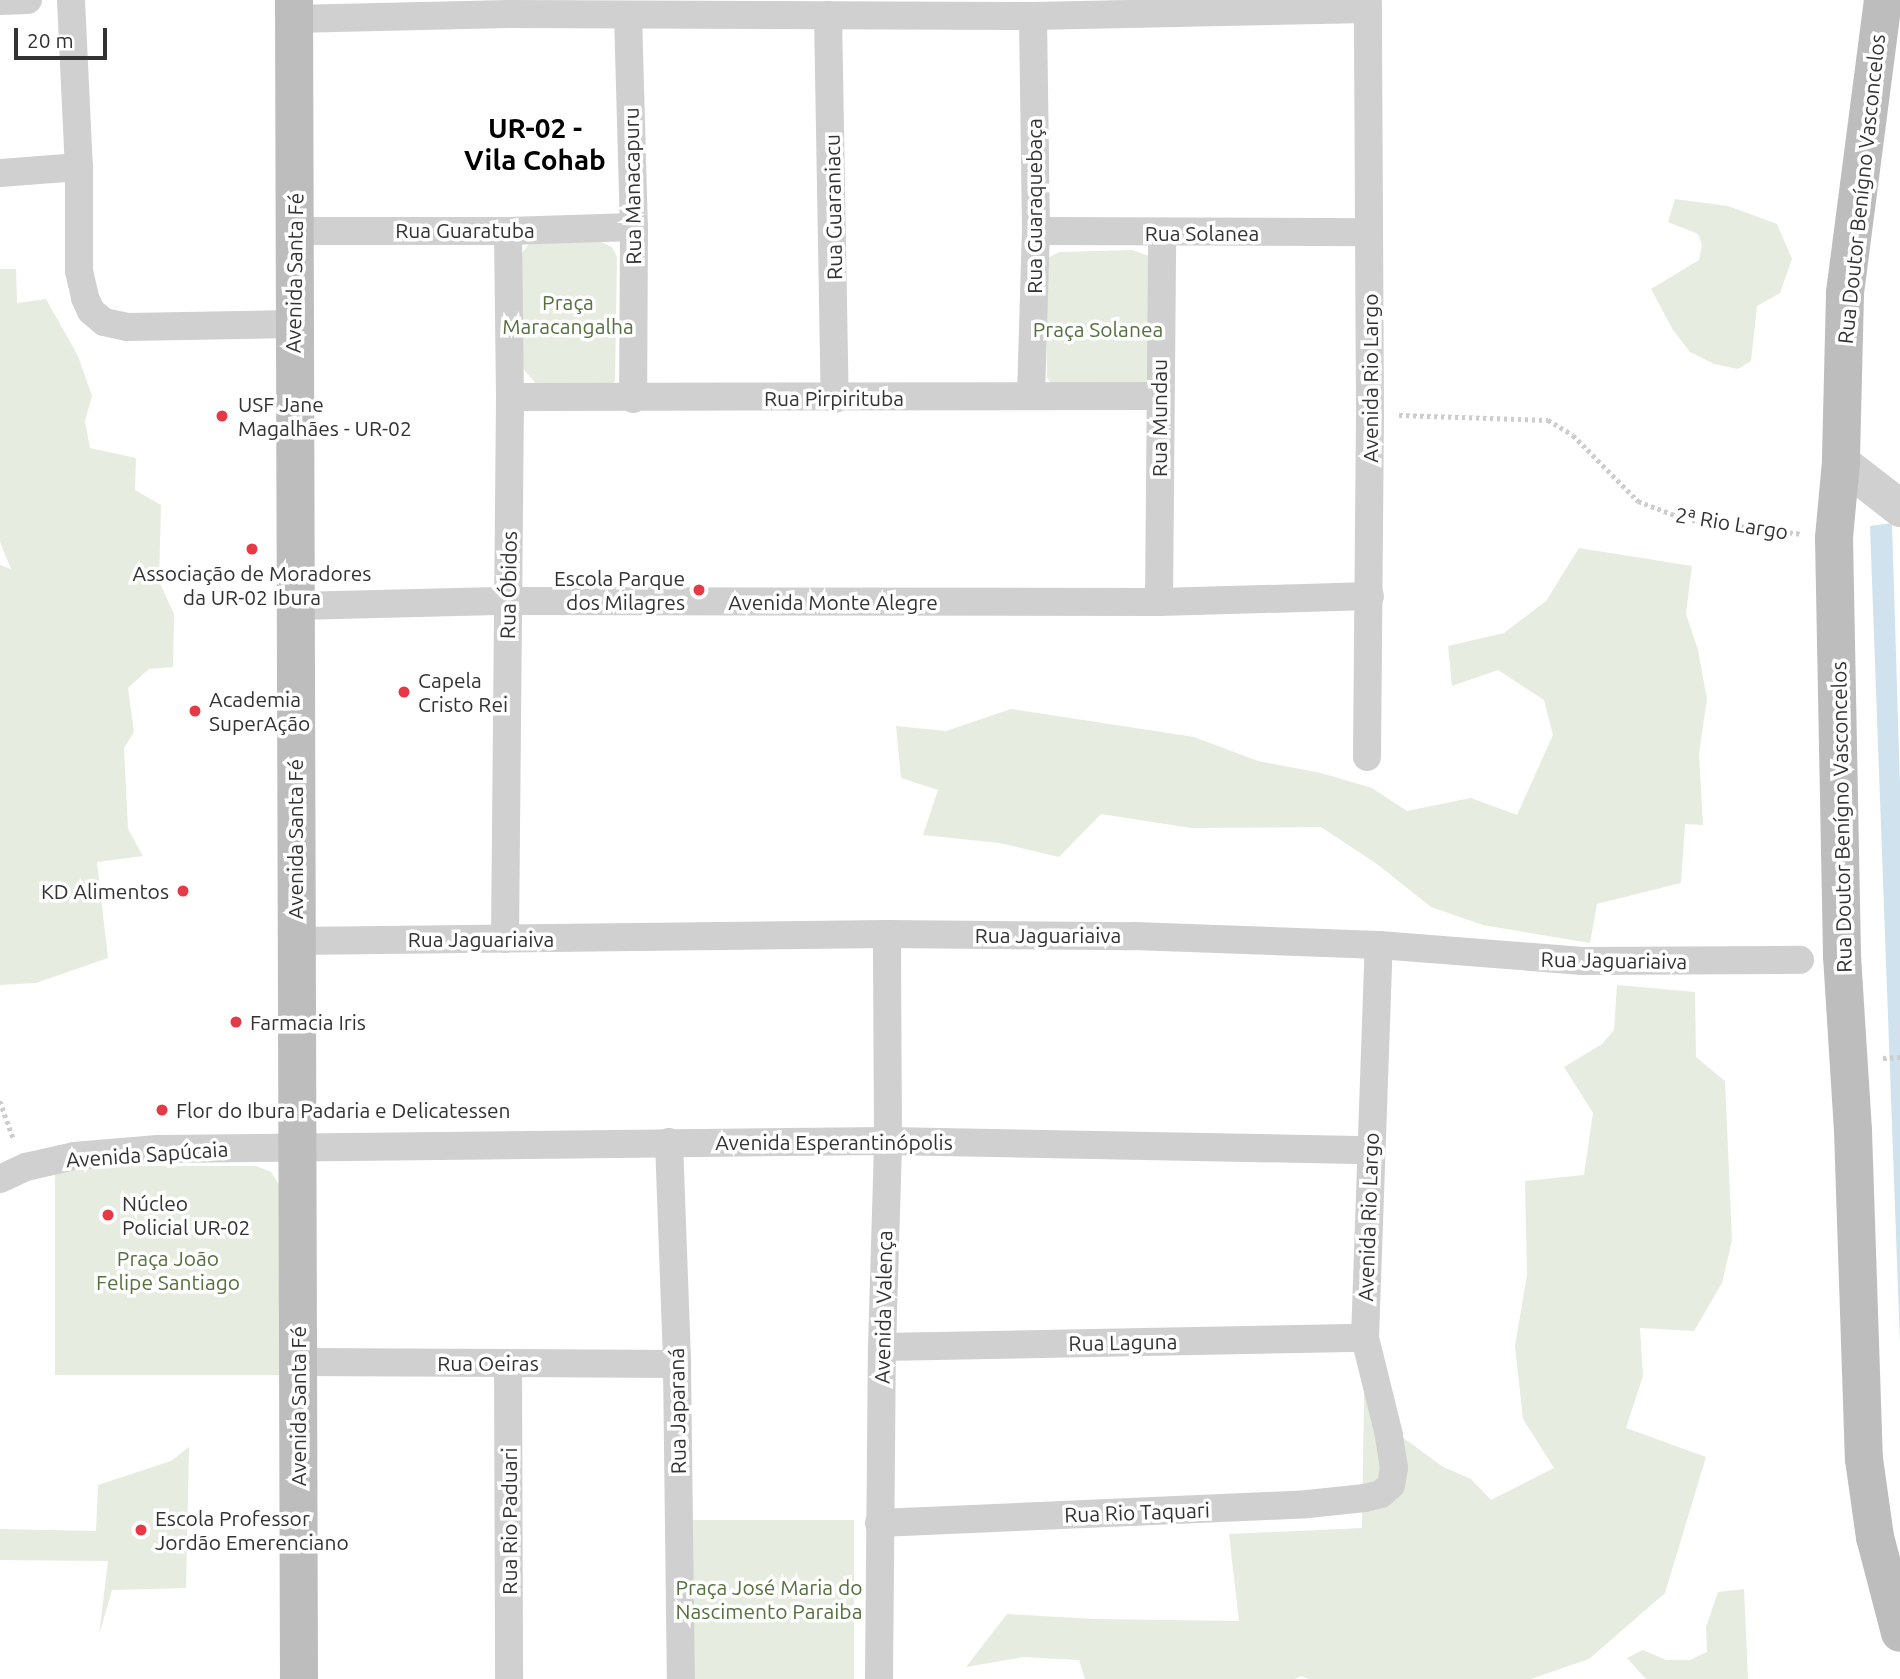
<!DOCTYPE html>
<html>
<head>
<meta charset="utf-8">
<style>
	body { margin:0 }
	#map { position:relative; width:1900px; height:1679px; overflow:hidden; background:#fff; font-family:Ubuntu,sans-serif }
	div>[style] { position:absolute }
	.green>* { inset:0; background:#e6ecdf; transform-origin:0 0 }
	.water>* { inset:0; background:#cfe2ee }
	.path>* { height:4.5px; margin-top:-2.25px; transform-origin:0; background:repeating-linear-gradient(90deg,#cdcdcd 0 3.5px,transparent 0 7px) }
	.minor>* { height:28px; margin:-14px; padding:0 14px; transform-origin:14px; border-radius:14px; background:#d0d0d0 }
	.tertiary>* { height:37px; margin:-18.5px; padding:0 18.5px; transform-origin:18.5px; border-radius:18.5px; background:#d0d0d0 }
	.secondary>* { height:38px; margin:-19px; padding:0 19px; transform-origin:19px; border-radius:19px; background:#bdbdbd }
	.dots>* { width:19px; height:19px; translate:-50% -50%; box-sizing:border-box; border:4px solid #fff; border-radius:50% }
	span { translate:-50% -50%; white-space:nowrap; text-align:center; line-height:1.15; -webkit-text-stroke:7px #fff; paint-order:stroke }
	.street-label { font-size:21px; color:#333 }
	.park-label { font-size:21px; color:#56703f }
	.poi-label { font-size:21px; color:#333 }
	.left { translate:0 -50%; text-align:left }
	.right { translate:-100% -50%; text-align:right }
	.district-label { font-size:28px; color:#000; font-weight:700 }
	.scale { position:absolute; left:14px; top:28px; width:93px; height:32px; box-sizing:border-box; border:4px solid #333; border-top:0; padding-left:9px; font-size:21px; line-height:24px; white-space:nowrap; color:#333; -webkit-text-stroke:5px #fff; paint-order:stroke }
</style>
</head>
<body>
<div id="map">
	<div class="green">
		<div style="clip-path:polygon(1675px 199px,1728px 206px,1777px 224px,1792px 259px,1780px 293px,1757px 306px,1751px 361px,1738px 369px,1714px 364px,1690px 352px,1673px 330px,1651px 289px,1699px 260px,1702px 245px,1698px 234px,1668px 222px)"></div>
		<div style="clip-path:polygon(599px 241px,612px 247px,617px 257px,615px 381px,611px 386px,537px 385px,519px 364px,522px 253px,529px 244px)"></div>
		<div style="clip-path:polygon(1132px 250px,1149px 256px,1148px 384px,1052px 384px,1047px 378px,1046px 259px,1059px 252px)"></div>
		<div style="clip-path:polygon(0 269px,16px 269px,17px 303px,46px 299px,78px 356px,92px 396px,85px 421px,90px 448px,136px 458px,135px 490px,161px 505px,159px 581px,174px 614px,173px 667px,149px 669px,128px 688px,134px 732px,124px 748px,128px 829px,143px 856px,97px 862px,108px 958px,36px 983px,0 985px,0 565px,11px 569px,0 542px)"></div>
		<div style="clip-path:polygon(1579px 548px,1692px 566px,1686px 614px,1698px 650px,1707px 699px,1699px 754px,1703px 825px,1685px 824px,1681px 883px,1597px 904px,1590px 943px,1483px 925px,1431px 907px,1377px 864px,1321px 827px,1191px 828px,1101px 814px,1059px 857px,1000px 843px,923px 835px,938px 790px,901px 778px,896px 726px,946px 731px,1011px 709px,1194px 737px,1258px 761px,1321px 773px,1372px 788px,1407px 811px,1471px 798px,1517px 815px,1553px 735px,1544px 700px,1498px 670px,1452px 686px,1448px 646px,1504px 633px,1546px 601px)"></div>
		<div style="clip-path:polygon(1617px 985px,1695px 992px,1696px 1057px,1725px 1081px,1732px 1240px,1722px 1283px,1694px 1331px,1640px 1328px,1643px 1376px,1626px 1428px,1706px 1457px,1665px 1593px,1589px 1659px,1531px 1679px,1309px 1679px,1301px 1676px,1295px 1679px,1085px 1679px,1079px 1660px,1023px 1657px,966px 1667px,1007px 1614px,1094px 1619px,1239px 1621px,1229px 1534px,1362px 1528px,1365px 1335px,1379px 1420px,1443px 1467px,1471px 1479px,1491px 1500px,1554px 1468px,1523px 1419px,1515px 1346px,1527px 1275px,1525px 1181px,1584px 1175px,1593px 1113px,1564px 1067px,1602px 1044px,1614px 1030px)"></div>
		<div style="clip-path:polygon(81px 1166px,256px 1166px,271px 1172px,279px 1184px,281px 1375px,55px 1375px,55px 1171px)"></div>
		<div style="clip-path:polygon(189px 1447px,186px 1588px,112px 1590px,99px 1635px,108px 1561px,0 1560px,0 1529px,96px 1531px,98px 1485px,171px 1461px)"></div>
		<div style="left:684px;top:1520px;width:170px;height:159px"></div>
		<div style="clip-path:polygon(1744px 1589px,1748px 1679px,1646px 1679px,1627px 1658px,1643px 1650px,1666px 1660px,1690px 1660px,1707px 1652px,1706px 1627px,1718px 1592px)"></div>
	</div>
	<div class="water">
		<div style="clip-path:polygon(1892px 523px,1900px 786px,1900px 1343px,1870px 526px)"></div>
	</div>
	<div class="path">
		<div style="left:1399px;top:415px;width:149px;rotate:1.9deg"></div>
		<div style="left:1548px;top:420px;width:29px;rotate:31deg"></div>
		<div style="left:1573px;top:435px;width:93px;rotate:45.4deg"></div>
		<div style="left:1638px;top:501px;width:50px;rotate:21deg"></div>
		<div style="left:1685px;top:519px;width:118px;rotate:7.3deg"></div>
		<div style="left:1883px;top:1058px;width:17px;rotate:-3deg"></div>
		<div style="left:0;top:1101px;width:41px;rotate:70.3deg"></div>
	</div>
	<div class="minor">
		<div style="left:71px;top:0;width:167px;rotate:87.3deg"></div>
		<div style="left:79px;top:167px;width:104px;rotate:90deg"></div>
		<div style="left:79px;top:271px;width:28px;rotate:77deg"></div>
		<div style="left:85px;top:298px;width:14px;rotate:65deg"></div>
		<div style="left:91px;top:311px;width:17px;rotate:40deg"></div>
		<div style="left:104px;top:322px;width:24px;rotate:12deg"></div>
		<div style="left:127px;top:327px;width:165px;rotate:-1deg"></div>
		<div style="left:0;top:1px;width:28px;rotate:-2deg"></div>
		<div style="left:628px;top:15px;width:212px;rotate:88.4deg"></div>
		<div style="left:634px;top:227px;width:172px;rotate:90.3deg"></div>
		<div style="left:828px;top:15px;width:384px;rotate:89deg"></div>
		<div style="left:293px;top:19px;width:216px;rotate:-1.3deg"></div>
		<div style="left:509px;top:14px;width:524px;rotate:0.22deg"></div>
		<div style="left:1033px;top:16px;width:335px;rotate:-1.2deg"></div>
		<div style="left:0;top:173px;width:79px;rotate:-4.3deg"></div>
		<div style="left:296px;top:231px;width:212px"></div>
		<div style="left:508px;top:231px;width:126px;rotate:-1.8deg"></div>
		<div style="left:1036px;top:231px;width:333px;rotate:0.2deg"></div>
		<div style="left:1031px;top:396px;width:165px;rotate:-88.3deg"></div>
		<div style="left:1036px;top:231px;width:215px;rotate:-90.8deg"></div>
		<div style="left:510px;top:397px;width:649px;rotate:-0.09deg"></div>
		<div style="left:1159px;top:602px;width:369px;rotate:-89.5deg"></div>
		<div style="left:296px;top:606px;width:212px;rotate:-1.4deg"></div>
		<div style="left:508px;top:601px;width:651px;rotate:0.09deg"></div>
		<div style="left:1159px;top:602px;width:211px;rotate:-1.6deg"></div>
		<div style="left:1367px;top:757px;width:343px;rotate:-89.5deg"></div>
		<div style="left:1370px;top:414px;width:414px;rotate:-90.3deg"></div>
		<div style="left:505px;top:939px;width:542px;rotate:-89.47deg"></div>
		<div style="left:510px;top:397px;width:166px;rotate:-90.7deg"></div>
		<div style="left:295px;top:941px;width:592px;rotate:-0.68deg"></div>
		<div style="left:887px;top:934px;width:247px;rotate:0.5deg"></div>
		<div style="left:1134px;top:936px;width:245px;rotate:2.1deg"></div>
		<div style="left:1379px;top:945px;width:204px;rotate:4.5deg"></div>
		<div style="left:1582px;top:961px;width:218px;rotate:-0.3deg"></div>
		<div style="left:669px;top:1142px;width:222px;rotate:87.9deg"></div>
		<div style="left:677px;top:1364px;width:315px;rotate:89.3deg"></div>
		<div style="left:0;top:1179px;width:29px;rotate:-25deg"></div>
		<div style="left:26px;top:1167px;width:49px;rotate:-12.9deg"></div>
		<div style="left:74px;top:1156px;width:84px;rotate:-4.8deg"></div>
		<div style="left:158px;top:1149px;width:730px;rotate:-0.63deg"></div>
		<div style="left:888px;top:1141px;width:482px;rotate:1.1deg"></div>
		<div style="left:882px;top:1347px;width:483px;rotate:-1.1deg"></div>
		<div style="left:299px;top:1362px;width:378px;rotate:0.3deg"></div>
		<div style="left:508px;top:1363px;width:316px;rotate:89.8deg"></div>
		<div style="left:879px;top:1523px;width:429px;rotate:-2.5deg"></div>
		<div style="left:1308px;top:1504px;width:57px;rotate:-6deg"></div>
		<div style="left:1365px;top:1498px;width:16px;rotate:-14deg"></div>
		<div style="left:1381px;top:1494px;width:13px;rotate:-42deg"></div>
		<div style="left:1391px;top:1485px;width:17px;rotate:-80deg"></div>
		<div style="left:1394px;top:1468px;width:33px;rotate:-99deg"></div>
		<div style="left:1389px;top:1435px;width:100px;rotate:-103.9deg"></div>
		<div style="left:1365px;top:1338px;width:393px;rotate:-88deg"></div>
		<div style="left:879px;top:1679px;width:332px;rotate:-89.5deg"></div>
		<div style="left:882px;top:1347px;width:206px;rotate:-88.3deg"></div>
		<div style="left:888px;top:1141px;width:207px;rotate:-90.3deg"></div>
	</div>
	<div class="tertiary">
		<div style="left:1841px;top:462px;width:75px;rotate:37.9deg"></div>
	</div>
	<div class="secondary">
		<div style="left:294px;top:0;width:1679px;rotate:89.83deg"></div>
		<div style="left:1883px;top:0;width:296px;rotate:97.4deg"></div>
		<div style="left:1845px;top:294px;width:168px;rotate:91.4deg"></div>
		<div style="left:1841px;top:462px;width:76px;rotate:95.3deg"></div>
		<div style="left:1834px;top:538px;width:418px;rotate:88.9deg"></div>
		<div style="left:1842px;top:956px;width:175px;rotate:86.4deg"></div>
		<div style="left:1853px;top:1131px;width:328px;rotate:88.1deg"></div>
		<div style="left:1864px;top:1459px;width:79px;rotate:82deg"></div>
		<div style="left:1875px;top:1537px;width:99px;rotate:75.4deg"></div>
	</div>
	<div class="dots">
		<div style="left:222px;top:416px;background:#e63946"></div>
		<div style="left:252px;top:549px;background:#e63946"></div>
		<div style="left:699px;top:590px;background:#e63946"></div>
		<div style="left:404px;top:692px;background:#e63946"></div>
		<div style="left:195px;top:711px;background:#e63946"></div>
		<div style="left:183px;top:891px;background:#e63946"></div>
		<div style="left:236px;top:1022px;background:#e63946"></div>
		<div style="left:162px;top:1110px;background:#e63946"></div>
		<div style="left:108px;top:1215px;background:#e63946"></div>
		<div style="left:141px;top:1530px;background:#e63946"></div>
	</div>
	<div class="street-label">
		<span style="left:632px;top:186px;rotate:-91deg">Rua Manacapuru</span>
		<span style="left:1861px;top:189px;rotate:-84deg">Rua Doutor Benígno Vasconcelos</span>
		<span style="left:1034px;top:206px;rotate:-90deg">Rua Guaraquebaça</span>
		<span style="left:833px;top:207px;rotate:-91deg">Rua Guaraniacu</span>
		<span style="left:465px;top:230px">Rua Guaratuba</span>
		<span style="left:1202px;top:233px">Rua Solanea</span>
		<span style="left:294px;top:273px;rotate:-89deg">Avenida Santa Fé</span>
		<span style="left:1370px;top:378px;rotate:-90deg">Avenida Rio Largo</span>
		<span style="left:834px;top:398px">Rua Pirpirituba</span>
		<span style="left:1159px;top:418px;rotate:-90deg">Rua Mundau</span>
		<span style="left:1732px;top:523px;rotate:9deg">2ª Rio Largo</span>
		<span style="left:508px;top:585px;rotate:-89deg">Rua Óbidos</span>
		<span style="left:833px;top:602px">Avenida Monte Alegre</span>
		<span style="left:1841px;top:817px;rotate:-91deg">Rua Doutor Benígno Vasconcelos</span>
		<span style="left:295px;top:839px;rotate:-90deg">Avenida Santa Fé</span>
		<span style="left:1048px;top:935px">Rua Jaguariaiva</span>
		<span style="left:481px;top:939px">Rua Jaguariaiva</span>
		<span style="left:1614px;top:960px;rotate:1deg">Rua Jaguariaiva</span>
		<span style="left:834px;top:1142px">Avenida Esperantinópolis</span>
		<span style="left:147px;top:1154px;rotate:-4deg">Avenida Sapúcaia</span>
		<span style="left:1368px;top:1217px;rotate:-88deg">Avenida Rio Largo</span>
		<span style="left:883px;top:1307px;rotate:-89deg">Avenida Valença</span>
		<span style="left:1123px;top:1342px;rotate:-1deg">Rua Laguna</span>
		<span style="left:488px;top:1363px">Rua Oeiras</span>
		<span style="left:298px;top:1406px;rotate:-90deg">Avenida Santa Fé</span>
		<span style="left:677px;top:1411px;rotate:-91deg">Rua Japaraná</span>
		<span style="left:1137px;top:1512px;rotate:-2deg">Rua Rio Taquari</span>
		<span style="left:509px;top:1521px;rotate:-90deg">Rua Rio Paduari</span>
	</div>
	<div class="park-label">
		<span style="left:568px;top:314px">Praça<br>Maracangalha</span>
		<span style="left:1098px;top:329px">Praça Solanea</span>
		<span style="left:168px;top:1270px">Praça João<br>Felipe Santiago</span>
		<span style="left:769px;top:1599px">Praça José Maria do<br>Nascimento Paraiba</span>
	</div>
	<div class="poi-label">
		<span class="left" style="left:238px;top:416px">USF Jane<br>Magalhães - UR-02</span>
		<span style="left:252px;top:585px">Associação de Moradores<br>da UR-02 Ibura</span>
		<span class="right" style="left:685px;top:590px">Escola Parque<br>dos Milagres</span>
		<span class="left" style="left:418px;top:692px">Capela<br>Cristo Rei</span>
		<span class="left" style="left:209px;top:711px">Academia<br>SuperAção</span>
		<span class="right" style="left:169px;top:891px">KD Alimentos</span>
		<span class="left" style="left:250px;top:1022px">Farmacia Iris</span>
		<span class="left" style="left:176px;top:1110px">Flor do Ibura Padaria e Delicatessen</span>
		<span class="left" style="left:122px;top:1215px">Núcleo<br>Policial UR-02</span>
		<span class="left" style="left:155px;top:1530px">Escola Professor<br>Jordão Emerenciano</span>
	</div>
	<div class="district-label">
		<span style="left:535px;top:144px">UR-02 -<br>Vila Cohab</span>
	</div>
	<div class="scale">20 m</div>
</div>
</body>
</html>
